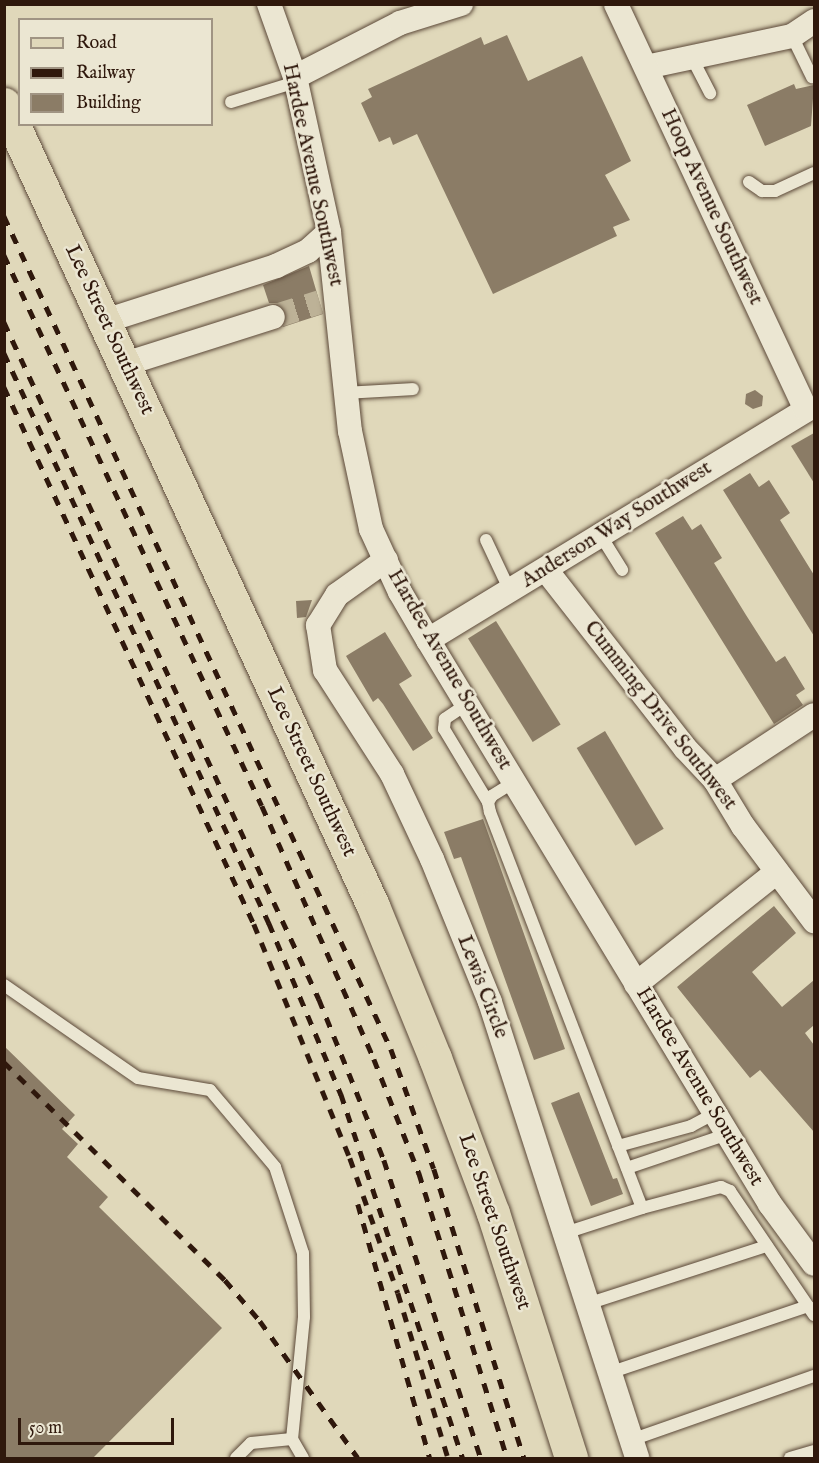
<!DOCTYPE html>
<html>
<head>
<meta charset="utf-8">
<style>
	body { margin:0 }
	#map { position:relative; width:819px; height:1463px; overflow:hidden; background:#e0d8ba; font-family:"IM FELL English",serif }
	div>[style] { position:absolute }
	.building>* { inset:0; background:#8b7c66; transform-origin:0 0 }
	.street-tunnel>* { height:24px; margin-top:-12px; transform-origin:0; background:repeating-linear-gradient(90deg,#bdb297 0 24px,transparent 0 36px) }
	.roads { filter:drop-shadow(0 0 2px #5b4838) drop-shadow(0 0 2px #5b4838) }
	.lane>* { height:12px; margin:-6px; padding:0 6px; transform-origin:6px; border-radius:6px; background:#ebe6d2 }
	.street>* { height:24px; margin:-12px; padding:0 12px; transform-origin:12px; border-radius:12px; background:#ebe6d2 }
	.primary>* { height:33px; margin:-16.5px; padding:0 16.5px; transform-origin:16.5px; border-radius:16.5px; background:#e0d8ba }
	.rail>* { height:4.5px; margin-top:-2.25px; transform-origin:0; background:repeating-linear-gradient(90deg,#2f180c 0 10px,transparent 0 20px) }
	span { translate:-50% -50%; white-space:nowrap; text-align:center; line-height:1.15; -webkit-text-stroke:5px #ebe6d2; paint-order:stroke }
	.street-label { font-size:21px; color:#2f180c }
	.frame { position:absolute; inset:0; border:6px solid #2f180c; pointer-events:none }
	.legend { position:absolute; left:18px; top:18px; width:195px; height:108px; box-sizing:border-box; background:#ebe6d2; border:2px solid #a09483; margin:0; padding:8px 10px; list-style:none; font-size:18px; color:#2f180c }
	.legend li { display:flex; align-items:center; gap:12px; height:30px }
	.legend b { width:30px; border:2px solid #a09483 }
	.scale { position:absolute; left:18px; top:1418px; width:156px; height:27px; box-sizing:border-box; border:3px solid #2f180c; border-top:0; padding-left:8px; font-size:18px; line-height:21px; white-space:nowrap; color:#2f180c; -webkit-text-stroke:4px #ebe6d2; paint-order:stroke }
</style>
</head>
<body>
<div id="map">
	<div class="building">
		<div style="clip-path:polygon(507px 35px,528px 81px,582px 56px,631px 161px,605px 175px,630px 220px,613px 227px,617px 236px,493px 294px,417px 134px,393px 145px,390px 137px,379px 142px,361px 103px,372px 97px,368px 89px,481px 37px,484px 45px)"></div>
		<div style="clip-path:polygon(794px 84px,796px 89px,814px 85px,811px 126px,765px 146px,747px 105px)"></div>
		<div style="clip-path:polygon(309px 266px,323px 314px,283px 327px,286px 312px,277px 303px,269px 303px,263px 285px)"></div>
		<div style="clip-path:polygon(755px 390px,763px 396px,762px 406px,753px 409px,745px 404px,746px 394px)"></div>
		<div style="clip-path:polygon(814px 433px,814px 483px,791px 446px)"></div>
		<div style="clip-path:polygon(750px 473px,759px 487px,769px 480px,790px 513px,780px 520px,814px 575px,814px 636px,723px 490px)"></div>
		<div style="clip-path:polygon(683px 516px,692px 530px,701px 524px,722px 558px,714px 563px,746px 615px,776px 662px,785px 656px,805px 689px,796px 695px,803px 705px,774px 724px,655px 533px)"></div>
		<div style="clip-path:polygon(312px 600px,306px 617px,297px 618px,296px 601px)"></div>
		<div style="left:496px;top:621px;width:122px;height:33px;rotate:58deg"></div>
		<div style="clip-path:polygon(385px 632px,412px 676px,399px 684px,433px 738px,413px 751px,383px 704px,378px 698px,373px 702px,346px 656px)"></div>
		<div style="left:605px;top:731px;width:114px;height:33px;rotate:59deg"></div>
		<div style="clip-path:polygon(483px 819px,565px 1049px,534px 1060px,461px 857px,454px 859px,444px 832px)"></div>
		<div style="clip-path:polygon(774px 906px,796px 933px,752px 972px,782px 1007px,814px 980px,814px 1025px,805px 1033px,814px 1045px,814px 1132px,760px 1070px,750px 1078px,677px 987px)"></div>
		<div style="clip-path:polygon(4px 1046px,75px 1115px,62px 1129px,78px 1144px,67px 1157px,108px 1197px,99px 1207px,222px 1328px,93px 1458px,4px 1458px)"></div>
		<div style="clip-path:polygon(579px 1092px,613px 1179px,617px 1178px,623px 1194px,591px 1206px,551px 1103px)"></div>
	</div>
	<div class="street-tunnel">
		<div style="left:273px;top:317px;width:49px;rotate:-17.7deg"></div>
	</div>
	<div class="roads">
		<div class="lane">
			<div style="left:792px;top:36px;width:46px;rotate:64deg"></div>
			<div style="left:691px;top:56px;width:42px;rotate:62.8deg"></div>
			<div style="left:231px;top:102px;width:68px;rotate:-17.1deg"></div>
			<div style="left:749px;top:182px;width:16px;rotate:35deg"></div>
			<div style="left:762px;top:191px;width:13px"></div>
			<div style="left:775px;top:191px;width:43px;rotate:-24.8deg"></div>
			<div style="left:346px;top:393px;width:67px;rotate:-3.4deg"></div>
			<div style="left:601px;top:536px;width:40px;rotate:58deg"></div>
			<div style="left:486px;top:540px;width:56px;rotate:64.8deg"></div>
			<div style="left:467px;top:704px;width:27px;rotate:146deg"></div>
			<div style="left:445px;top:719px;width:10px;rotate:96deg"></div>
			<div style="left:444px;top:729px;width:85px;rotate:58.9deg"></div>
			<div style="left:514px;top:782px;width:26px;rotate:148deg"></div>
			<div style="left:492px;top:796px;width:7px;rotate:124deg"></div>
			<div style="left:488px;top:802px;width:10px;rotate:79deg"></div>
			<div style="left:490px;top:812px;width:424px;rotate:69deg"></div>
			<div style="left:642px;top:1208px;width:82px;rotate:-14.9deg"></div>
			<div style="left:721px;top:1187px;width:10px;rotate:24deg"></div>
			<div style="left:730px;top:1191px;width:150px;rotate:55.9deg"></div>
			<div style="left:4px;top:985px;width:163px;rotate:34.8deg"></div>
			<div style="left:138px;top:1078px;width:73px;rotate:9.5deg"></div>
			<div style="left:210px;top:1090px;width:101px;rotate:49.8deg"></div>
			<div style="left:275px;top:1167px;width:90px;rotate:72deg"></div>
			<div style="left:303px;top:1253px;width:64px;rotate:89.1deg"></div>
			<div style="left:304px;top:1317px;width:123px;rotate:95.6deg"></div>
			<div style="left:292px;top:1439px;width:22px;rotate:60deg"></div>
			<div style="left:618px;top:1146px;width:76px;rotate:-15.3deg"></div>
			<div style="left:691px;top:1126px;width:27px;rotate:-28deg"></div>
			<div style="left:627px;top:1168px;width:107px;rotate:-18.6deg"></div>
			<div style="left:565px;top:1233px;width:81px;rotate:-18deg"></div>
			<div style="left:587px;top:1304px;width:189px;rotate:-17.9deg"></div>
			<div style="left:609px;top:1373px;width:210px;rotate:-18.6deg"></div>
			<div style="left:631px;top:1440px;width:194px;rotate:-19.3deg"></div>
			<div style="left:236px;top:1458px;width:21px;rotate:-45deg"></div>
			<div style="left:251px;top:1443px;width:41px;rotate:-5.6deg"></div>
			<div style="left:790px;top:1458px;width:25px;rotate:-16deg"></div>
		</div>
		<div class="street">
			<div style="left:269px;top:4px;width:77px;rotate:70.4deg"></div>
			<div style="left:295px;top:77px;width:159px;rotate:77.6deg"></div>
			<div style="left:329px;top:232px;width:200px;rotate:84deg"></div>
			<div style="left:350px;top:431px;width:100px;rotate:77.9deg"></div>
			<div style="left:371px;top:529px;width:69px;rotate:65.3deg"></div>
			<div style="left:400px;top:592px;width:56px;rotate:59.7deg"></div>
			<div style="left:428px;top:640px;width:660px;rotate:58.77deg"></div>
			<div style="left:770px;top:1204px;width:74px;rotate:53.7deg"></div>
			<div style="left:646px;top:67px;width:149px;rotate:-12deg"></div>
			<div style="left:792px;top:36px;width:27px;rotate:-34deg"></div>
			<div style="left:295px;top:77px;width:118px;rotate:-27.2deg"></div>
			<div style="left:400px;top:23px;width:64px;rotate:-17.3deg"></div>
			<div style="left:105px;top:321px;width:180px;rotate:-17.8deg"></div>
			<div style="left:276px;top:266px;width:35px;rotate:-25deg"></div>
			<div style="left:308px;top:251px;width:28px;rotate:-42deg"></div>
			<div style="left:125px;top:364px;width:155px;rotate:-17.6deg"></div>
			<div style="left:386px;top:560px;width:60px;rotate:144.5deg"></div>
			<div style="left:337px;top:595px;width:36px;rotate:122deg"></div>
			<div style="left:318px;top:625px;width:46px;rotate:81.2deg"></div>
			<div style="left:325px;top:670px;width:124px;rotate:57.2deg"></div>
			<div style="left:392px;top:774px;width:94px;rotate:64.8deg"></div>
			<div style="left:432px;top:859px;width:154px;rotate:67.9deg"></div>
			<div style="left:490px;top:1002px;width:479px;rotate:72.1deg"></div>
			<div style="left:546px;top:570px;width:226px;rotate:52deg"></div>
			<div style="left:685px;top:748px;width:44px;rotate:46.8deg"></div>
			<div style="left:715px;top:780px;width:54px;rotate:58.7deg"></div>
			<div style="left:743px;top:826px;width:119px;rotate:53.2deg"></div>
			<div style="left:428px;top:640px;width:442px;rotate:-31.3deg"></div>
			<div style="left:806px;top:410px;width:448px;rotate:-115.1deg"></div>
			<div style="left:715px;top:780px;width:118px;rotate:-33.3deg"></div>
			<div style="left:636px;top:984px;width:180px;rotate:-38.5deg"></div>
		</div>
		<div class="primary">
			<div style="left:4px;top:104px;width:883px;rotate:65.29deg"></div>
			<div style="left:373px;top:906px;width:164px;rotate:67.8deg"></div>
			<div style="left:435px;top:1058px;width:165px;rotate:69.5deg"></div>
			<div style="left:493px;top:1213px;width:257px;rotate:72.3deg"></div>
		</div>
	</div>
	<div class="rail">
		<div style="left:4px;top:216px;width:919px;rotate:65.08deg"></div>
		<div style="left:391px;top:1049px;width:127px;rotate:70.3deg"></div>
		<div style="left:434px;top:1169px;width:303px;rotate:72.7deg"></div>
		<div style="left:4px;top:255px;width:608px;rotate:64.91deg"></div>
		<div style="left:262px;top:806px;width:277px;rotate:66.1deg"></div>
		<div style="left:374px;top:1059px;width:123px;rotate:68.5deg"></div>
		<div style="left:419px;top:1173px;width:298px;rotate:72.8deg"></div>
		<div style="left:4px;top:322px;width:747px;rotate:65.05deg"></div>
		<div style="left:319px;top:999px;width:174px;rotate:68deg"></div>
		<div style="left:384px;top:1160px;width:313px;rotate:72deg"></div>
		<div style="left:4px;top:353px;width:629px;rotate:65.07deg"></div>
		<div style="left:269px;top:923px;width:186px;rotate:67.2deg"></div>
		<div style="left:341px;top:1094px;width:384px;rotate:71.5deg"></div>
		<div style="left:4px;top:387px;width:592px;rotate:65.04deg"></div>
		<div style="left:254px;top:924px;width:253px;rotate:67.7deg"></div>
		<div style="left:350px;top:1158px;width:143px;rotate:70.4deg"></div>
		<div style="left:398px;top:1293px;width:172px;rotate:73.1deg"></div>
		<div style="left:4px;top:1062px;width:310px;rotate:44.6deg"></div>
		<div style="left:225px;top:1280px;width:54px;rotate:49.5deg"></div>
		<div style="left:260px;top:1321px;width:168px;rotate:54.4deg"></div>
		<div style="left:358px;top:1204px;width:264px;rotate:74.2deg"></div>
	</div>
	<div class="street-label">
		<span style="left:312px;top:175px;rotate:78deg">Hardee Avenue Southwest</span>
		<span style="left:711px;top:207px;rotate:65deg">Hoop Avenue Southwest</span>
		<span style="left:109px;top:330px;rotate:65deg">Lee Street Southwest</span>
		<span style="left:617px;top:525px;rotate:-32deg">Anderson Way Southwest</span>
		<span style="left:449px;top:670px;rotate:60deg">Hardee Avenue Southwest</span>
		<span style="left:660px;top:716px;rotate:52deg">Cumming Drive Southwest</span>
		<span style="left:311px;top:772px;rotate:65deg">Lee Street Southwest</span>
		<span style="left:482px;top:987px;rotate:69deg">Lewis Circle</span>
		<span style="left:699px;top:1087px;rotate:59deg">Hardee Avenue Southwest</span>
		<span style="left:494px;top:1222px;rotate:71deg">Lee Street Southwest</span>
	</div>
	<div class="frame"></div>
	<ul class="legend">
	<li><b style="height:8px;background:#e0d8ba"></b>Road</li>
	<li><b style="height:8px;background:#2f180c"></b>Railway</li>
	<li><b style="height:16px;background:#8b7c66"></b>Building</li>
	</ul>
	<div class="scale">50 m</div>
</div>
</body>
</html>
